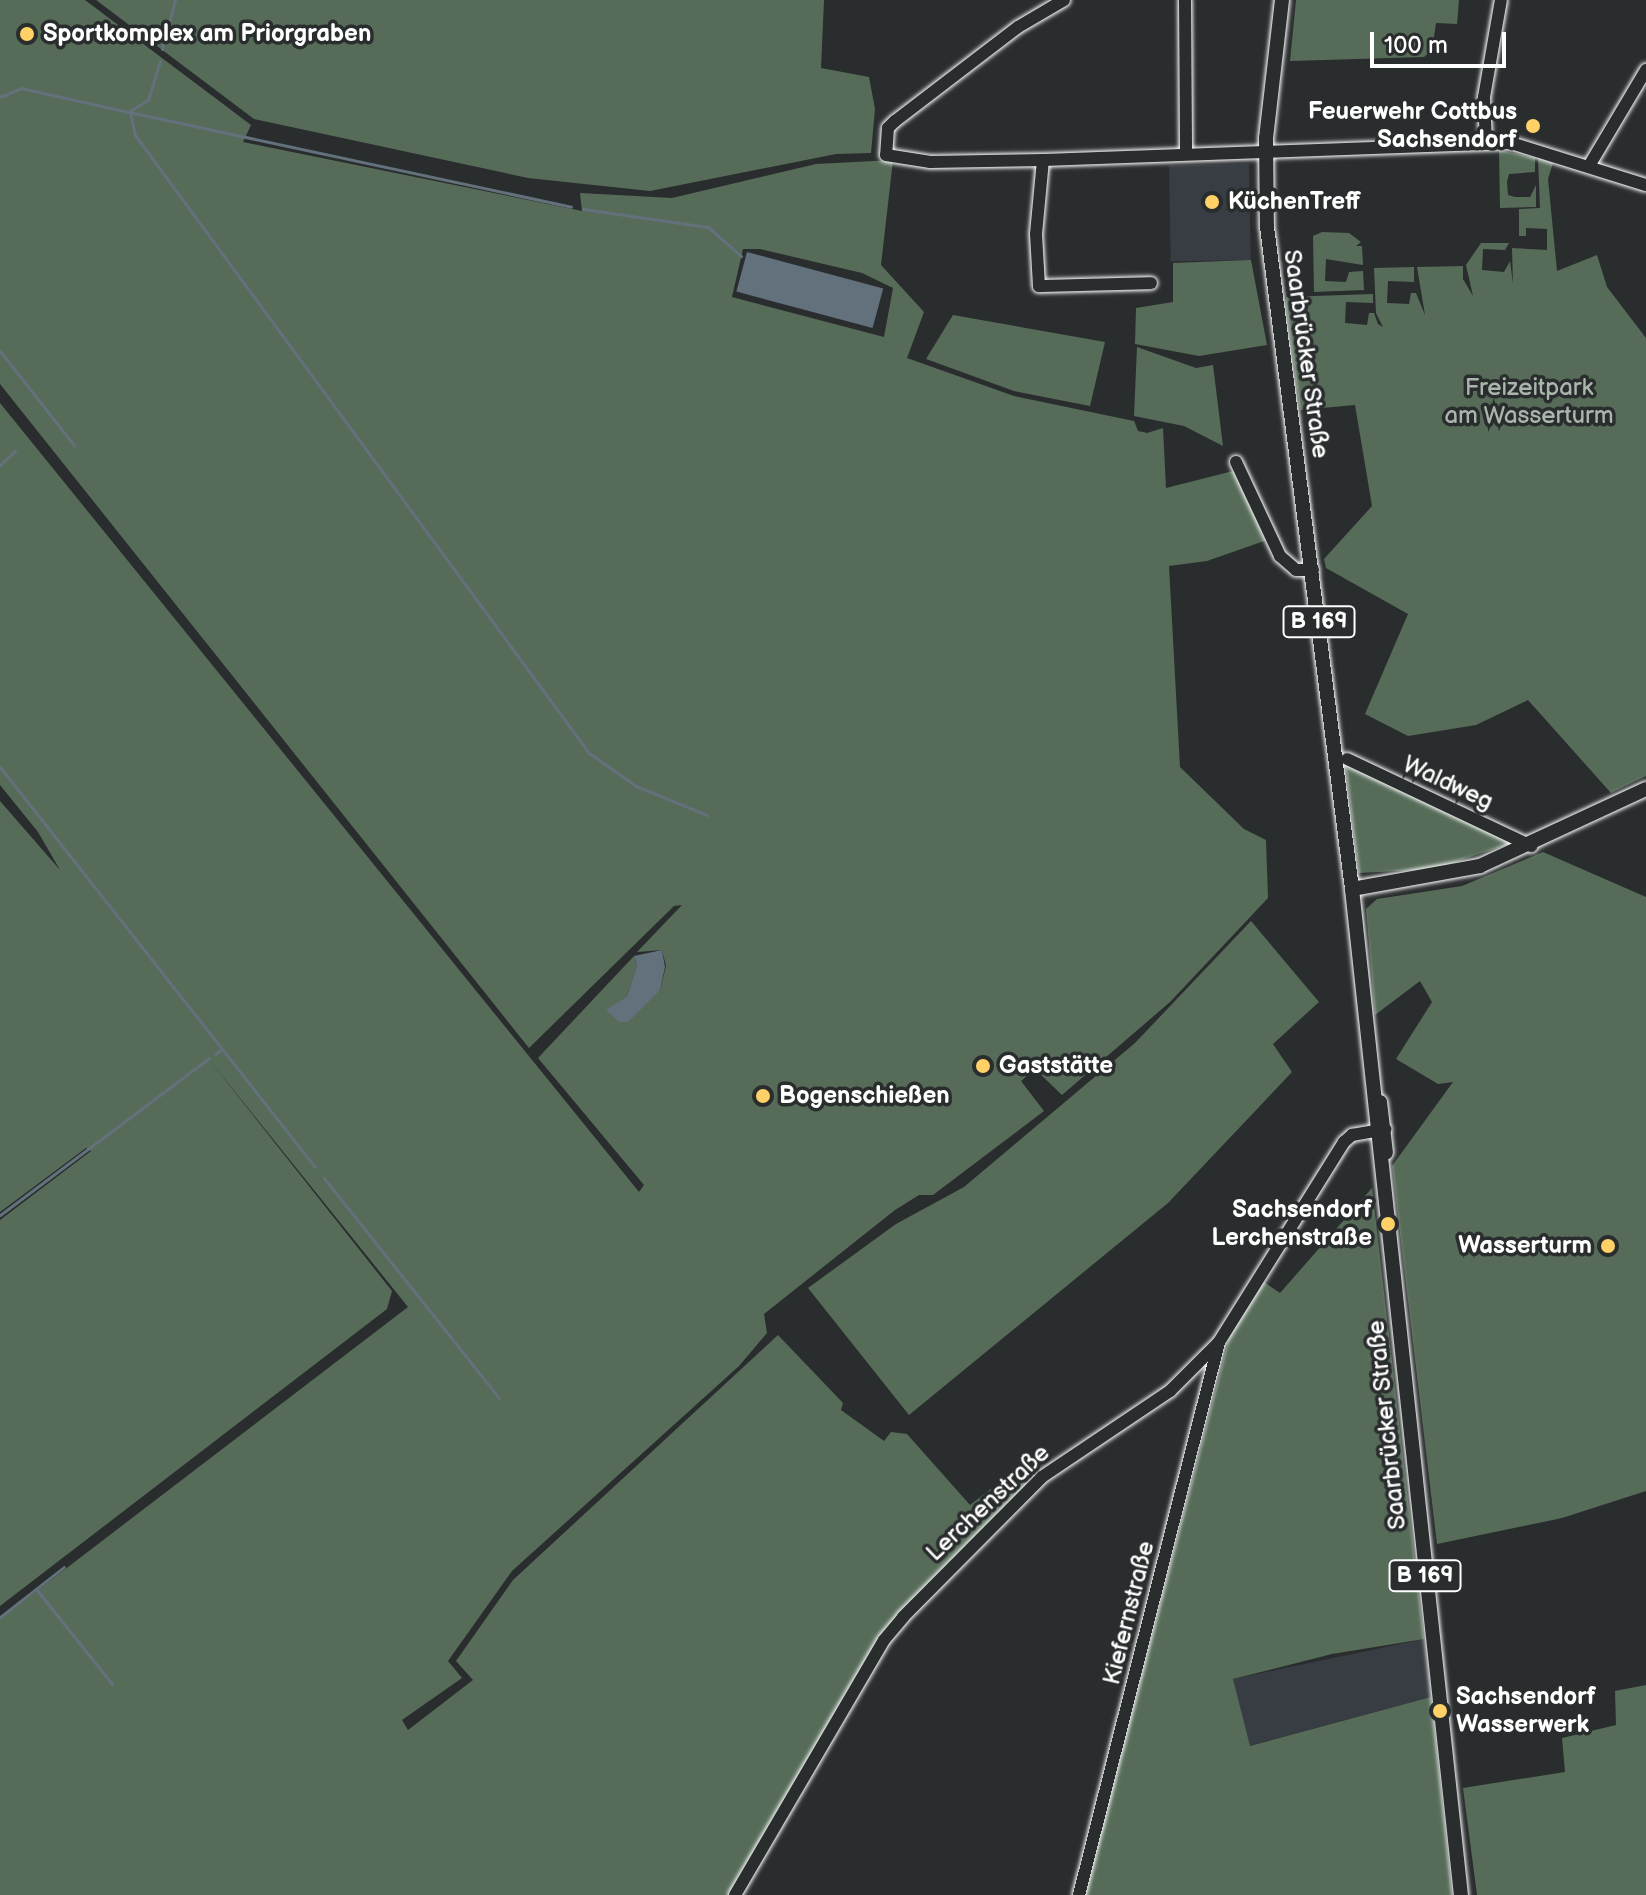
<!DOCTYPE html>
<html>
<head>
<meta charset="utf-8">
<style>
	body { margin:0 }
	#map { position:relative; width:1646px; height:1895px; overflow:hidden; background:#2a2d2e; font-family:"Balsamiq Sans",sans-serif }
	div>[style] { position:absolute }
	.built>* { inset:0; background:#383d43; transform-origin:0 0 }
	.green>* { inset:0; background:#566c59 }
	.water>* { inset:0; background:#62717c; transform-origin:0 0 }
	.stream>* { height:3px; margin:-1.5px; padding:0 1.5px; transform-origin:1.5px; border-radius:1.5px; background:#62717c }
	.roads { filter:drop-shadow(0 0 2px #fff) drop-shadow(0 0 2px #fff) }
	.minor>* { height:12px; margin:-6px; padding:0 6px; transform-origin:6px; border-radius:6px; background:#2a2d2e }
	.major>* { height:14px; margin:-7px; padding:0 7px; transform-origin:7px; border-radius:7px; background:#2a2d2e }
	.dots>* { width:22px; height:22px; translate:-50% -50%; box-sizing:border-box; border:4px solid #2a2d2e; border-radius:50% }
	span { translate:-50% -50%; white-space:nowrap; text-align:center; line-height:1.15; -webkit-text-stroke:7px #2a2d2e; paint-order:stroke }
	.shield-label span { padding:2px 6px; background:#2a2d2e; border:2px solid; border-radius:6px; -webkit-text-stroke-width:0 }
	.shield-label { font-size:22px; color:#fff; font-weight:700 }
	.poi-label { font-size:24px; color:#fff; font-weight:700 }
	.left { translate:0 -50%; text-align:left }
	.right { translate:-100% -50%; text-align:right }
	.street-label { font-size:24px; color:#fff }
	.park-label { font-size:24px; color:#aab6ac }
	.scale { position:absolute; left:1370px; top:32px; width:136px; height:36px; box-sizing:border-box; border:4px solid #fff; border-top:0; padding-left:10px; font-size:24px; line-height:28px; white-space:nowrap; color:#fff; -webkit-text-stroke:6px #2a2d2e; paint-order:stroke }
</style>
</head>
<body>
<div id="map">
	<div class="built">
		<div style="left:1249px;top:164px;width:96px;height:80px;rotate:89deg"></div>
		<div style="clip-path:polygon(1424px 1639px,1431px 1697px,1249px 1746px,1233px 1679px)"></div>
	</div>
	<div class="green">
		<div style="clip-path:polygon(evenodd,0 0,85px 0,251px 125px,243px 142px,582px 211px,580px 193px,672px 198px,816px 164px,893px 160px,881px 265px,924px 312px,907px 358px,1014px 396px,1134px 421px,1138px 431px,1147px 433px,1163px 428px,1166px 488px,1237px 470px,1267px 540px,1207px 561px,1169px 566px,1180px 767px,1244px 829px,1266px 840px,1268px 898px,1170px 1002px,1062px 1095px,1035px 1069px,1021px 1081px,1044px 1111px,933px 1195px,919px 1195px,895px 1210px,764px 1314px,767px 1333px,739px 1366px,512px 1571px,448px 1661px,462px 1678px,402px 1720px,408px 1730px,473px 1680px,456px 1661px,513px 1580px,778px 1335px,843px 1403px,841px 1410px,884px 1441px,891px 1432px,907px 1434px,970px 1505px,1014px 1471px,1027px 1485px,910px 1602px,731px 1895px,0 1895px,0 1619px,408px 1307px,207px 1057px,392px 1291px,387px 1309px,0 1606px,0 1220px,91px 1151px,86px 1148px,0 1212px,0 801px,60px 870px,38px 832px,0 785px,0 403px,639px 1192px,644px 1185px,538px 1058px,634px 956px,637px 965px,627px 996px,607px 1010px,660px 990px,666px 966px,662px 950px,637px 952px,682px 905px,674px 906px,529px 1048px,0 384px,0 0,743px 249px,760px 249px,862px 273px,893px 288px,884px 337px,732px 297px,743px 249px)"></div>
		<div style="clip-path:polygon(96px 0,824px 0,821px 68px,869px 77px,875px 109px,871px 153px,836px 154px,650px 191px,528px 178px,254px 119px)"></div>
		<div style="clip-path:polygon(1296px 0,1459px 0,1457px 24px,1436px 23px,1432px 50px,1424px 57px,1290px 61px)"></div>
		<div style="clip-path:polygon(1499px 150px,1535px 158px,1535px 172px,1509px 174px,1507px 182px,1508px 195px,1515px 197px,1530px 197px,1536px 185px,1536px 207px,1500px 208px)"></div>
		<div style="clip-path:polygon(1538px 158px,1553px 163px,1548px 179px,1557px 271px,1597px 255px,1607px 287px,1646px 338px,1646px 776px,1611px 793px,1528px 700px,1476px 725px,1408px 736px,1365px 714px,1408px 614px,1326px 568px,1324px 559px,1372px 506px,1355px 405px,1300px 410px,1286px 304px,1286px 297px,1373px 294px,1373px 303px,1346px 302px,1345px 323px,1367px 325px,1369px 313px,1374px 313px,1378px 324px,1383px 327px,1376px 313px,1374px 268px,1414px 267px,1414px 282px,1388px 281px,1387px 303px,1409px 304px,1411px 293px,1416px 293px,1425px 315px,1417px 267px,1463px 266px,1463px 279px,1473px 296px,1466px 265px,1481px 243px,1509px 243px,1505px 250px,1483px 249px,1482px 270px,1504px 272px,1510px 261px,1513px 284px,1512px 248px,1547px 250px,1547px 229px,1526px 228px,1526px 236px,1519px 236px,1519px 209px,1540px 208px)"></div>
		<div style="clip-path:polygon(1322px 232px,1349px 233px,1361px 242px,1356px 246px,1362px 246px,1363px 265px,1326px 259px,1325px 281px,1346px 282px,1349px 272px,1363px 271px,1364px 290px,1314px 292px,1313px 236px)"></div>
		<div style="clip-path:polygon(1251px 260px,1267px 345px,1199px 356px,1135px 344px,1136px 308px,1173px 302px,1173px 263px)"></div>
		<div style="clip-path:polygon(953px 315px,1105px 342px,1090px 406px,1014px 391px,926px 359px)"></div>
		<div style="clip-path:polygon(1137px 347px,1196px 368px,1213px 365px,1223px 446px,1184px 426px,1134px 416px)"></div>
		<div style="clip-path:polygon(1345px 762px,1515px 842px,1434px 869px,1359px 873px)"></div>
		<div style="clip-path:polygon(1543px 852px,1646px 897px,1646px 1491px,1562px 1518px,1437px 1544px,1392px 1166px,1453px 1082px,1438px 1084px,1396px 1059px,1432px 1002px,1420px 981px,1375px 1015px,1366px 909px,1377px 899px,1462px 886px)"></div>
		<div style="clip-path:polygon(1251px 921px,1319px 1002px,1273px 1044px,1292px 1072px,1168px 1203px,909px 1415px,808px 1288px,896px 1224px,964px 1187px,1135px 1043px)"></div>
		<div style="clip-path:polygon(1372px 1188px,1424px 1639px,1332px 1654px,1233px 1679px,1250px 1746px,1431px 1697px,1452px 1895px,1085px 1895px,1229px 1338px,1261px 1280px,1280px 1293px)"></div>
		<div style="clip-path:polygon(1646px 1685px,1646px 1895px,1477px 1895px,1463px 1788px,1565px 1772px,1562px 1738px,1616px 1725px,1615px 1691px)"></div>
	</div>
	<div class="water">
		<div style="left:747px;top:252px;width:141px;height:41px;rotate:15deg"></div>
		<div style="clip-path:polygon(662px 950px,665px 967px,660px 990px,628px 1022px,619px 1022px,606px 1010px,627px 996px,637px 965px,634px 956px)"></div>
	</div>
	<div class="stream">
		<div style="left:162px;top:49px;width:51px;rotate:-75.1deg"></div>
		<div style="left:0;top:97px;width:23px;rotate:-23deg"></div>
		<div style="left:21px;top:88px;width:110px;rotate:12.6deg"></div>
		<div style="left:128px;top:112px;width:23px;rotate:-31deg"></div>
		<div style="left:148px;top:100px;width:41px;rotate:-72.9deg"></div>
		<div style="left:129px;top:112px;width:452px;rotate:12.1deg"></div>
		<div style="left:130px;top:112px;width:24px;rotate:78deg"></div>
		<div style="left:135px;top:135px;width:767px;rotate:53.7deg"></div>
		<div style="left:589px;top:753px;width:57px;rotate:35.1deg"></div>
		<div style="left:636px;top:786px;width:77px;rotate:22.2deg"></div>
		<div style="left:583px;top:209px;width:126px;rotate:8.2deg"></div>
		<div style="left:708px;top:227px;width:44px;rotate:41.3deg"></div>
		<div style="left:0;top:351px;width:120px;rotate:51.8deg"></div>
		<div style="left:0;top:465px;width:21px;rotate:-43deg"></div>
		<div style="left:0;top:767px;width:509px;rotate:51.78deg"></div>
		<div style="left:215px;top:1054px;width:9px;rotate:-36deg"></div>
		<div style="left:324px;top:1178px;width:281px;rotate:51.5deg"></div>
		<div style="left:0;top:1215px;width:261px;rotate:-36.9deg"></div>
		<div style="left:36px;top:1589px;width:122px;rotate:51.3deg"></div>
		<div style="left:0;top:1617px;width:81px;rotate:-38deg"></div>
	</div>
	<div class="roads">
		<div class="minor">
			<div style="left:1064px;top:0;width:53px;rotate:149.6deg"></div>
			<div style="left:1018px;top:27px;width:155px;rotate:142.6deg"></div>
			<div style="left:895px;top:121px;width:10px;rotate:135deg"></div>
			<div style="left:888px;top:128px;width:27px;rotate:94deg"></div>
			<div style="left:886px;top:155px;width:45px;rotate:9deg"></div>
			<div style="left:930px;top:162px;width:113px;rotate:-1deg"></div>
			<div style="left:1043px;top:160px;width:468px;rotate:-2.1deg"></div>
			<div style="left:1511px;top:143px;width:141px;rotate:17.3deg"></div>
			<div style="left:1185px;top:0;width:153px;rotate:89.6deg"></div>
			<div style="left:1486px;top:143px;width:46px;rotate:-92.5deg"></div>
			<div style="left:1484px;top:97px;width:98px;rotate:-80.1deg"></div>
			<div style="left:1043px;top:160px;width:74px;rotate:95.4deg"></div>
			<div style="left:1036px;top:234px;width:52px;rotate:86.7deg"></div>
			<div style="left:1039px;top:286px;width:112px;rotate:-1.5deg"></div>
			<div style="left:1589px;top:166px;width:112px;rotate:-59.3deg"></div>
			<div style="left:1236px;top:462px;width:104px;rotate:64.9deg"></div>
			<div style="left:1280px;top:556px;width:21px;rotate:41deg"></div>
			<div style="left:1296px;top:570px;width:17px"></div>
			<div style="left:1347px;top:759px;width:204px;rotate:25.3deg"></div>
			<div style="left:735px;top:1895px;width:295px;rotate:-59.7deg"></div>
			<div style="left:884px;top:1640px;width:30px;rotate:-50deg"></div>
			<div style="left:903px;top:1617px;width:197px;rotate:-45.2deg"></div>
			<div style="left:1042px;top:1477px;width:154px;rotate:-33.9deg"></div>
			<div style="left:1170px;top:1391px;width:69px;rotate:-45deg"></div>
			<div style="left:1219px;top:1342px;width:236px;rotate:-58deg"></div>
			<div style="left:1344px;top:1142px;width:11px;rotate:-41deg"></div>
			<div style="left:1352px;top:1135px;width:34px;rotate:-10deg"></div>
			<div style="left:1079px;top:1895px;width:570px;rotate:-75.79deg"></div>
		</div>
		<div class="major">
			<div style="left:1282px;top:0;width:139px;rotate:96.6deg"></div>
			<div style="left:1266px;top:138px;width:89px;rotate:89.4deg"></div>
			<div style="left:1267px;top:227px;width:667px;rotate:82.68deg"></div>
			<div style="left:1352px;top:889px;width:1012px;rotate:83.82deg"></div>
			<div style="left:1352px;top:889px;width:130px;rotate:-10.2deg"></div>
			<div style="left:1480px;top:866px;width:183px;rotate:-24.9deg"></div>
			<div style="left:1380px;top:1102px;width:51px;rotate:83.3deg"></div>
		</div>
	</div>
	<div class="dots">
		<div style="left:27px;top:34px;background:#ffd166"></div>
		<div style="left:1533px;top:126px;background:#ffd166"></div>
		<div style="left:1212px;top:202px;background:#ffd166"></div>
		<div style="left:983px;top:1066px;background:#ffd166"></div>
		<div style="left:763px;top:1096px;background:#ffd166"></div>
		<div style="left:1388px;top:1224px;background:#ffd166"></div>
		<div style="left:1608px;top:1246px;background:#ffd166"></div>
		<div style="left:1440px;top:1711px;background:#ffd166"></div>
	</div>
	<div class="shield-label">
		<span style="left:1319px;top:622px">B 169</span>
		<span style="left:1425px;top:1576px">B 169</span>
	</div>
	<div class="poi-label">
		<span class="left" style="left:43px;top:34px">Sportkomplex am Priorgraben</span>
		<span class="right" style="left:1517px;top:126px">Feuerwehr Cottbus<br>Sachsendorf</span>
		<span class="left" style="left:1228px;top:202px">KüchenTreff</span>
		<span class="left" style="left:999px;top:1066px">Gaststätte</span>
		<span class="left" style="left:779px;top:1096px">Bogenschießen</span>
		<span class="right" style="left:1372px;top:1224px">Sachsendorf<br>Lerchenstraße</span>
		<span class="right" style="left:1592px;top:1246px">Wasserturm</span>
		<span class="left" style="left:1456px;top:1711px">Sachsendorf<br>Wasserwerk</span>
	</div>
	<div class="street-label">
		<span style="left:1306px;top:354px;rotate:82deg">Saarbrücker Straße</span>
		<span style="left:1448px;top:783px;rotate:25deg">Waldweg</span>
		<span style="left:1387px;top:1425px;rotate:-96deg">Saarbrücker Straße</span>
		<span style="left:988px;top:1503px;rotate:-43deg">Lerchenstraße</span>
		<span style="left:1129px;top:1613px;rotate:-76deg">Kiefernstraße</span>
	</div>
	<div class="park-label">
		<span style="left:1529px;top:402px">Freizeitpark<br>am Wasserturm</span>
	</div>
	<div class="scale">100 m</div>
</div>
</body>
</html>
